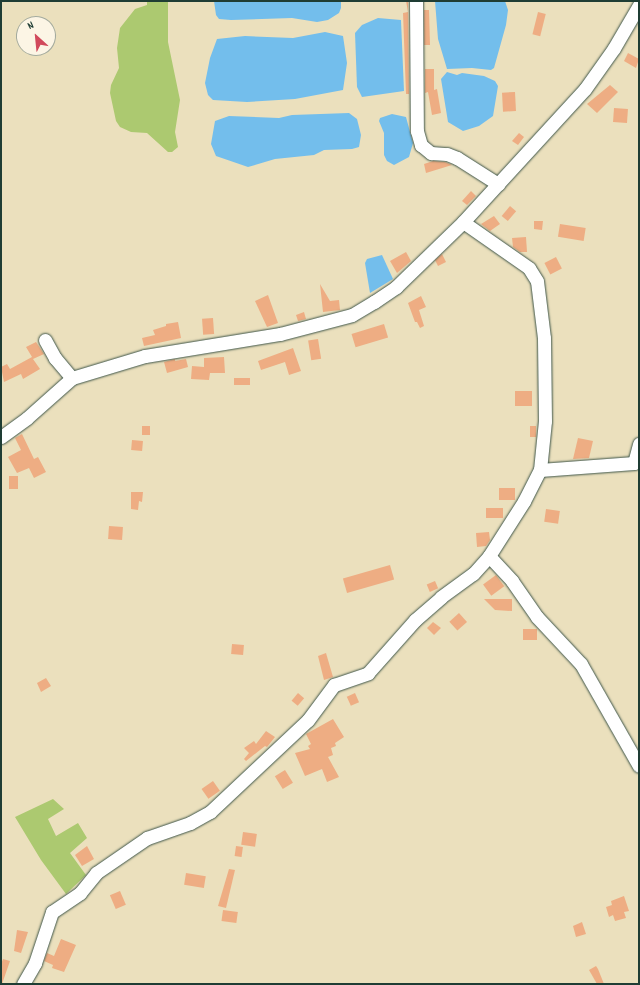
<!DOCTYPE html>
<html>
<head>
<meta charset="utf-8">
<style>
	body { margin:0 }
	#map { position:relative; width:640px; height:985px; overflow:hidden; background:#ebe0bd; font-family:Dekko,sans-serif }
	div>[style] { position:absolute }
	.green>* { inset:0; background:#acc970 }
	.water>* { inset:0; background:#73beec }
	.building>* { inset:0; background:#eead83; transform-origin:0 0 }
	.roads { filter:drop-shadow(0 0 1px #3e5549) drop-shadow(0 0 1px #3e5549) }
	.minor>* { height:13px; margin:-6.5px; padding:0 6.5px; transform-origin:6.5px; border-radius:6.5px; background:#fff }
	span { translate:-50% -50%; white-space:nowrap; text-align:center; line-height:1.15; -webkit-text-stroke:3.5px #fcf5e5; paint-order:stroke }
	.frame { position:absolute; inset:0; border:2px solid #1f3d34; pointer-events:none }
	.north { position:absolute; left:16px; top:16px; width:40px; height:40px; box-sizing:border-box; background:#fcf5e5; border:1px solid #a4ab9e; border-radius:50%; rotate:333deg; font-size:11px; font-weight:700; line-height:16px; text-align:center; color:#1f3d34 }
	.north::after { content:''; display:block; margin:auto; width:14px; height:18px; background:#d1495b; clip-path:polygon(50% 0,100% 100%,50% 72%,0 100%) }
</style>
</head>
<body>
<div id="map">
	<div class="green">
		<div style="clip-path:polygon(147px 1px,168px 1px,168px 42px,180px 100px,175px 132px,178px 147px,172px 152px,168px 152px,147px 133px,131px 132px,120px 127px,116px 121px,110px 93px,111px 85px,119px 68px,117px 48px,120px 28px,135px 9px,147px 5px)"></div>
		<div style="clip-path:polygon(53px 799px,64px 809px,48px 819px,56px 836px,78px 823px,87px 838px,70px 853px,86px 875px,66px 894px,41px 860px,15px 817px)"></div>
	</div>
	<div class="water">
		<div style="clip-path:polygon(214px 1px,341px 1px,341px 8px,339px 13px,328px 20px,317px 22px,292px 18px,231px 20px,219px 19px,216px 15px)"></div>
		<div style="clip-path:polygon(435px 1px,505px 1px,508px 10px,506px 25px,494px 68px,491px 70px,472px 68px,447px 69px,438px 39px)"></div>
		<div style="clip-path:polygon(378px 18px,401px 20px,404px 91px,362px 97px,357px 87px,355px 33px,362px 25px)"></div>
		<div style="clip-path:polygon(325px 32px,343px 36px,347px 63px,343px 90px,295px 99px,247px 102px,213px 100px,208px 95px,205px 83px,210px 58px,217px 39px,245px 36px,293px 38px)"></div>
		<div style="clip-path:polygon(447px 72px,457px 75px,462px 73px,484px 76px,495px 81px,498px 86px,493px 116px,479px 126px,463px 131px,448px 122px,441px 79px)"></div>
		<div style="clip-path:polygon(349px 113px,357px 119px,361px 135px,359px 147px,352px 149px,324px 150px,314px 155px,275px 159px,248px 167px,216px 156px,211px 144px,215px 121px,229px 116px,279px 118px,292px 115px)"></div>
		<div style="clip-path:polygon(392px 114px,406px 117px,413px 143px,409px 157px,394px 165px,387px 161px,384px 155px,384px 133px,379px 121px,380px 118px)"></div>
		<div style="clip-path:polygon(382px 255px,393px 279px,370px 293px,365px 263px,367px 259px)"></div>
	</div>
	<div class="building">
		<div style="clip-path:polygon(406px 1px,408px 1px,409px 94px,406px 94px,403px 13px,408px 12px)"></div>
		<div style="clip-path:polygon(424px 10px,429px 10px,430px 45px,424px 45px)"></div>
		<div style="left:538px;top:12px;width:8px;height:23px;rotate:14deg"></div>
		<div style="clip-path:polygon(628px 53px,639px 59px,636px 68px,624px 61px)"></div>
		<div style="clip-path:polygon(425px 69px,434px 69px,434px 90px,437px 89px,441px 113px,432px 115px,428px 92px,425px 93px)"></div>
		<div style="clip-path:polygon(610px 85px,618px 92px,597px 113px,587px 104px)"></div>
		<div style="left:515px;top:92px;width:19px;height:13px;rotate:87deg"></div>
		<div style="left:614px;top:108px;width:14px;height:14px;rotate:4deg"></div>
		<div style="clip-path:polygon(519px 133px,524px 137px,518px 145px,512px 141px)"></div>
		<div style="clip-path:polygon(433px 161px,445px 162px,452px 165px,426px 173px,424px 164px)"></div>
		<div style="clip-path:polygon(471px 191px,476px 196px,467px 205px,462px 201px)"></div>
		<div style="left:510px;top:206px;width:8px;height:13px;rotate:40deg"></div>
		<div style="clip-path:polygon(494px 216px,500px 224px,490px 231px,481px 224px)"></div>
		<div style="clip-path:polygon(534px 221px,543px 221px,542px 230px,534px 229px)"></div>
		<div style="left:560px;top:224px;width:26px;height:13px;rotate:9deg"></div>
		<div style="clip-path:polygon(526px 237px,527px 252px,520px 252px,513px 247px,512px 238px)"></div>
		<div style="clip-path:polygon(406px 252px,411px 261px,397px 273px,390px 261px)"></div>
		<div style="clip-path:polygon(442px 254px,446px 262px,438px 266px,435px 260px)"></div>
		<div style="left:556px;top:257px;width:13px;height:13px;rotate:63deg"></div>
		<div style="clip-path:polygon(320px 284px,330px 301px,339px 300px,340px 310px,323px 312px)"></div>
		<div style="clip-path:polygon(268px 295px,278px 323px,267px 327px,255px 301px)"></div>
		<div style="clip-path:polygon(421px 296px,426px 307px,419px 310px,424px 326px,420px 328px,417px 322px,415px 322px,408px 303px)"></div>
		<div style="clip-path:polygon(304px 312px,306px 319px,298px 321px,296px 315px)"></div>
		<div style="left:213px;top:318px;width:16px;height:11px;rotate:86deg"></div>
		<div style="clip-path:polygon(178px 322px,181px 338px,144px 346px,142px 338px,155px 335px,153px 330px,166px 326px,166px 324px)"></div>
		<div style="left:384px;top:324px;width:14px;height:34px;rotate:73deg"></div>
		<div style="left:318px;top:339px;width:20px;height:10px;rotate:81deg"></div>
		<div style="clip-path:polygon(36px 342px,44px 354px,33px 359px,40px 369px,23px 379px,21px 374px,4px 382px,1px 367px,7px 364px,10px 369px,32px 357px,26px 347px)"></div>
		<div style="clip-path:polygon(293px 348px,301px 371px,289px 375px,285px 362px,261px 370px,258px 361px)"></div>
		<div style="clip-path:polygon(224px 357px,225px 373px,210px 373px,209px 380px,191px 379px,192px 366px,204px 367px,204px 358px)"></div>
		<div style="clip-path:polygon(175px 359px,175px 361px,186px 359px,188px 367px,167px 373px,164px 362px)"></div>
		<div style="left:234px;top:378px;width:16px;height:7px"></div>
		<div style="left:515px;top:391px;width:17px;height:15px"></div>
		<div style="left:142px;top:426px;width:8px;height:9px"></div>
		<div style="left:530px;top:426px;width:6px;height:11px"></div>
		<div style="clip-path:polygon(22px 434px,34px 459px,38px 457px,46px 472px,34px 478px,29px 468px,17px 473px,8px 457px,21px 450px,15px 438px)"></div>
		<div style="clip-path:polygon(578px 438px,593px 441px,589px 458px,573px 459px)"></div>
		<div style="left:132px;top:440px;width:11px;height:10px;rotate:5deg"></div>
		<div style="left:18px;top:476px;width:13px;height:9px;rotate:90deg"></div>
		<div style="left:499px;top:488px;width:16px;height:12px"></div>
		<div style="clip-path:polygon(131px 492px,143px 492px,142px 502px,139px 501px,138px 510px,131px 509px)"></div>
		<div style="left:486px;top:508px;width:17px;height:10px"></div>
		<div style="left:546px;top:509px;width:14px;height:13px;rotate:8deg"></div>
		<div style="left:109px;top:526px;width:14px;height:13px;rotate:4deg"></div>
		<div style="clip-path:polygon(489px 532px,490px 540px,486px 546px,477px 547px,476px 533px)"></div>
		<div style="left:390px;top:565px;width:15px;height:49px;rotate:74deg"></div>
		<div style="left:496px;top:575px;width:14px;height:16px;rotate:54deg"></div>
		<div style="left:435px;top:581px;width:8px;height:9px;rotate:67deg"></div>
		<div style="clip-path:polygon(484px 599px,512px 599px,512px 611px,495px 610px)"></div>
		<div style="left:459px;top:613px;width:12px;height:13px;rotate:48deg"></div>
		<div style="clip-path:polygon(433px 622px,441px 628px,434px 635px,427px 628px)"></div>
		<div style="left:523px;top:629px;width:14px;height:11px"></div>
		<div style="left:232px;top:644px;width:12px;height:10px;rotate:5deg"></div>
		<div style="clip-path:polygon(326px 653px,333px 677px,324px 680px,318px 656px)"></div>
		<div style="clip-path:polygon(46px 678px,51px 686px,41px 692px,37px 683px)"></div>
		<div style="left:298px;top:693px;width:8px;height:10px;rotate:40deg"></div>
		<div style="left:355px;top:693px;width:10px;height:9px;rotate:66deg"></div>
		<div style="clip-path:polygon(333px 719px,344px 737px,335px 743px,336px 746px,331px 748px,333px 755px,328px 757px,339px 777px,327px 782px,322px 769px,305px 776px,295px 753px,310px 749px,308px 746px,311px 744px,306px 734px)"></div>
		<div style="clip-path:polygon(266px 731px,275px 737px,267px 747px,265px 746px,246px 761px,244px 759px,249px 753px,244px 748px,254px 741px,256px 744px)"></div>
		<div style="left:285px;top:770px;width:15px;height:12px;rotate:58deg"></div>
		<div style="left:213px;top:781px;width:12px;height:14px;rotate:55deg"></div>
		<div style="left:243px;top:832px;width:14px;height:13px;rotate:8deg"></div>
		<div style="clip-path:polygon(87px 846px,94px 859px,82px 866px,75px 855px)"></div>
		<div style="left:236px;top:846px;width:7px;height:10px;rotate:8deg"></div>
		<div style="clip-path:polygon(229px 869px,235px 870px,226px 908px,218px 906px)"></div>
		<div style="left:186px;top:873px;width:20px;height:12px;rotate:9deg"></div>
		<div style="left:120px;top:891px;width:15px;height:11px;rotate:67deg"></div>
		<div style="clip-path:polygon(624px 896px,629px 911px,624px 912px,626px 918px,615px 921px,613px 915px,609px 917px,606px 907px,612px 905px,611px 901px)"></div>
		<div style="left:223px;top:910px;width:15px;height:11px;rotate:8deg"></div>
		<div style="clip-path:polygon(582px 922px,586px 934px,576px 937px,573px 926px)"></div>
		<div style="clip-path:polygon(17px 930px,28px 932px,21px 953px,14px 951px)"></div>
		<div style="clip-path:polygon(61px 939px,76px 945px,64px 972px,52px 968px,53px 965px,44px 961px,47px 953px,54px 956px)"></div>
		<div style="clip-path:polygon(3px 959px,10px 961px,2px 984px,1px 964px)"></div>
		<div style="clip-path:polygon(596px 966px,598px 969px,604px 984px,597px 984px,589px 970px)"></div>
	</div>
	<div class="roads">
		<div class="minor">
			<div style="left:416px;top:1px;width:130px;rotate:89.6deg"></div>
			<div style="left:417px;top:131px;width:15px;rotate:74deg"></div>
			<div style="left:421px;top:145px;width:13px;rotate:39deg"></div>
			<div style="left:431px;top:153px;width:16px;rotate:4deg"></div>
			<div style="left:447px;top:154px;width:11px;rotate:22deg"></div>
			<div style="left:457px;top:158px;width:49px;rotate:32.4deg"></div>
			<div style="left:45px;top:340px;width:21px;rotate:61deg"></div>
			<div style="left:55px;top:358px;width:26px;rotate:50deg"></div>
			<div style="left:1px;top:437px;width:32px;rotate:-36deg"></div>
			<div style="left:27px;top:418px;width:60px;rotate:-41.6deg"></div>
			<div style="left:72px;top:378px;width:76px;rotate:-16.8deg"></div>
			<div style="left:145px;top:356px;width:137px;rotate:-9.3deg"></div>
			<div style="left:280px;top:334px;width:74px;rotate:-14.8deg"></div>
			<div style="left:352px;top:315px;width:26px;rotate:-31deg"></div>
			<div style="left:374px;top:302px;width:27px;rotate:-34deg"></div>
			<div style="left:396px;top:287px;width:93px;rotate:-44.1deg"></div>
			<div style="left:463px;top:222px;width:180px;rotate:-47.5deg"></div>
			<div style="left:585px;top:89px;width:50px;rotate:-54.7deg"></div>
			<div style="left:614px;top:48px;width:50px;rotate:-59.8deg"></div>
			<div style="left:540px;top:470px;width:94px;rotate:-4.3deg"></div>
			<div style="left:634px;top:463px;width:20px;rotate:-75deg"></div>
			<div style="left:489px;top:556px;width:34px;rotate:47deg"></div>
			<div style="left:512px;top:581px;width:44px;rotate:55.2deg"></div>
			<div style="left:537px;top:617px;width:64px;rotate:46.9deg"></div>
			<div style="left:581px;top:664px;width:117px;rotate:60.4deg"></div>
			<div style="left:23px;top:984px;width:24px;rotate:-60deg"></div>
			<div style="left:35px;top:963px;width:54px;rotate:-71.6deg"></div>
			<div style="left:52px;top:912px;width:34px;rotate:-34deg"></div>
			<div style="left:80px;top:893px;width:26px;rotate:-51deg"></div>
			<div style="left:96px;top:873px;width:62px;rotate:-34.5deg"></div>
			<div style="left:147px;top:838px;width:46px;rotate:-19.2deg"></div>
			<div style="left:190px;top:823px;width:23px;rotate:-29deg"></div>
			<div style="left:210px;top:812px;width:134px;rotate:-43.2deg"></div>
			<div style="left:308px;top:720px;width:44px;rotate:-53.4deg"></div>
			<div style="left:334px;top:685px;width:36px;rotate:-19deg"></div>
			<div style="left:368px;top:673px;width:71px;rotate:-48.4deg"></div>
			<div style="left:415px;top:620px;width:35px;rotate:-41deg"></div>
			<div style="left:441px;top:597px;width:39px;rotate:-36deg"></div>
			<div style="left:473px;top:574px;width:24px;rotate:-48deg"></div>
			<div style="left:489px;top:556px;width:65px;rotate:-57.5deg"></div>
			<div style="left:524px;top:501px;width:35px;rotate:-63deg"></div>
			<div style="left:540px;top:470px;width:49px;rotate:-84.2deg"></div>
			<div style="left:545px;top:421px;width:83px;rotate:-90.7deg"></div>
			<div style="left:544px;top:338px;width:57px;rotate:-97deg"></div>
			<div style="left:537px;top:281px;width:15px;rotate:-122deg"></div>
			<div style="left:529px;top:268px;width:80px;rotate:-145.1deg"></div>
		</div>
	</div>
	<div class="frame"></div>
	<div class="north">N</div>
</div>
</body>
</html>
